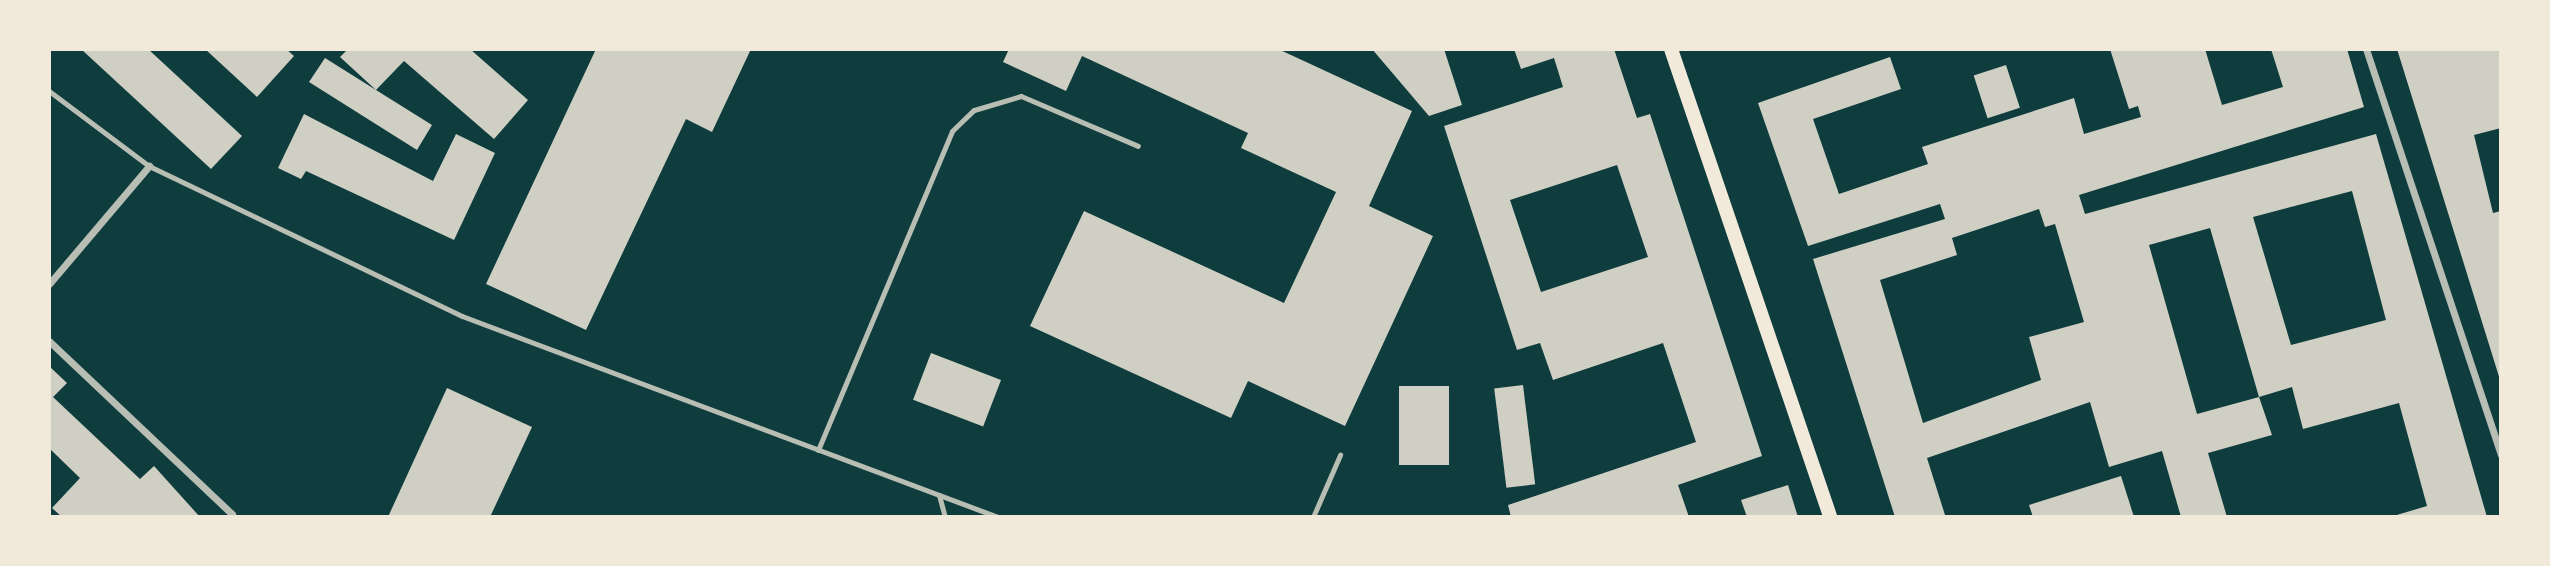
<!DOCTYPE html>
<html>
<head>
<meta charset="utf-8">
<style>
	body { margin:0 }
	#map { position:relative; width:2550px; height:566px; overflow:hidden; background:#0f3d3e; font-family:Manrope,sans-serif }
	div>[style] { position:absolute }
	.building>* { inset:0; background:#cfcfc3; transform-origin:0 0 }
	.service>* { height:5px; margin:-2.5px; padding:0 2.5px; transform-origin:2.5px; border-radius:2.5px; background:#b8beb3 }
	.minor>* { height:7px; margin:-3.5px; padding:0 3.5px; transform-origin:3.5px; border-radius:3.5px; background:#b8beb3 }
	.secondary>* { height:14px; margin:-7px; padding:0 7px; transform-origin:7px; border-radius:7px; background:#f1e9da }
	span { translate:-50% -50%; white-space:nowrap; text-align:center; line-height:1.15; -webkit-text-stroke:5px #f1e9da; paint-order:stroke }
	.frame { position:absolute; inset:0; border:51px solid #f1e9da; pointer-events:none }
</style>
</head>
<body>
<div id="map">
	<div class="building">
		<div style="clip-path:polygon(81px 49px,148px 49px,242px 136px,211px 169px)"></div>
		<div style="clip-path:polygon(205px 49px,286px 49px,294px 56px,257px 97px)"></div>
		<div style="clip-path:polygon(348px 49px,470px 49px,528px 100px,494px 139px,404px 61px,376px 90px,432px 125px,417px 150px,309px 82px,325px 58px,376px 90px,340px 57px)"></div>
		<div style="clip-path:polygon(596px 49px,751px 49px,712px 132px,686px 119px,586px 330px,486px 284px)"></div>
		<div style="clip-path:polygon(1009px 49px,1278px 49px,1412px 111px,1369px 206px,1433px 236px,1345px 426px,1248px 381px,1231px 418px,1030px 326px,1084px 211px,1284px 303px,1336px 192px,1241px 148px,1248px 133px,1082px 56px,1066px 91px,1003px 62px)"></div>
		<div style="clip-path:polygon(1372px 49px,1444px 49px,1462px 105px,1429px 116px)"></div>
		<div style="clip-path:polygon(evenodd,1514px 49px,1614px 49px,1637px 118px,1650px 114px,1762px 456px,1678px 485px,1689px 517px,1511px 517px,1508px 505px,1696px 442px,1663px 343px,1553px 380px,1540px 343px,1517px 350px,1444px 126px,1563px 87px,1554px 58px,1521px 69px,1514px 49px,1617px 165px,1648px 257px,1541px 292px,1510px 200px,1617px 165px)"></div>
		<div style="clip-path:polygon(evenodd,2110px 49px,2205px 49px,2222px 105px,2283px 87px,2271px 49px,2347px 49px,2364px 107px,2079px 195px,2085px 214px,2376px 134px,2487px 517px,2390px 517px,2427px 506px,2399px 403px,2303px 429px,2292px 387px,2259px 397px,2272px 435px,2208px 453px,2227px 517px,2181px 517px,2162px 451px,2109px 467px,2090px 402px,1927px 458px,1945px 515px,1895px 517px,1813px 259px,1945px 219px,1940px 204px,1808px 246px,1758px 103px,1890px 57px,1901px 89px,1813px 119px,1839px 194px,1928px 164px,1922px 147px,2074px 98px,2084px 134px,2141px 117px,2138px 106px,2129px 109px,2110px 49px,2352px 191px,2386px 320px,2291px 345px,2253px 217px,2352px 191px,2110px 49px,2039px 209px,2045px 227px,2055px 224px,2084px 322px,2029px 337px,2041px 380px,1923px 423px,1880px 280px,1957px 255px,1952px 238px,2039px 209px,2110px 49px,2210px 228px,2259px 397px,2197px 414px,2149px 245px,2210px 228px)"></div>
		<div style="clip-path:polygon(2397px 49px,2501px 49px,2501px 128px,2474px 135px,2493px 213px,2501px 211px,2501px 383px)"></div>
		<div style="left:2006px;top:65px;width:45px;height:34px;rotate:72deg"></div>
		<div style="clip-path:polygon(304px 114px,433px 181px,456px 134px,495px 153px,454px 240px,306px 171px,301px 179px,278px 168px)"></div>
		<div style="left:931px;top:353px;width:75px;height:50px;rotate:21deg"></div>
		<div style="clip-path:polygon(49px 366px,67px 383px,53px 397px,140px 479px,154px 466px,200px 517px,62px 517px,52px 508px,80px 478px,49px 448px)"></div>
		<div style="left:1523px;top:385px;width:100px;height:29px;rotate:83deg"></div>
		<div style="left:1399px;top:386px;width:50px;height:79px"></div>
		<div style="clip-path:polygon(447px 388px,532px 427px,490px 517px,388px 517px)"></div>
		<div style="clip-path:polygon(2121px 476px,2134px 517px,2033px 517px,2029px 505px)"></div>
		<div style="clip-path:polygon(1788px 485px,1798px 517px,1747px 517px,1741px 500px)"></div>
	</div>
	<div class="service">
		<div style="left:49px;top:91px;width:125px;rotate:36.9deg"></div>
		<div style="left:149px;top:166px;width:347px;rotate:25.6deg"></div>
		<div style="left:462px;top:316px;width:572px;rotate:20.56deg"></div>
		<div style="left:818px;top:450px;width:346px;rotate:-67.2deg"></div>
		<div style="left:952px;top:131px;width:30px;rotate:-44deg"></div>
		<div style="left:974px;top:110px;width:49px;rotate:-16.6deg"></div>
		<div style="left:1021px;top:96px;width:127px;rotate:23.1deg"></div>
		<div style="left:939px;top:495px;width:23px;rotate:75deg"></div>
		<div style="left:1313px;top:517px;width:68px;rotate:-66.5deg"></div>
	</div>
	<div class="minor">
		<div style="left:2366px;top:49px;width:428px;rotate:71.6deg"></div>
		<div style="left:49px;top:284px;width:155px;rotate:-49.7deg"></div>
		<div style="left:49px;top:341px;width:252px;rotate:43.4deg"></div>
	</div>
	<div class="secondary">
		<div style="left:1671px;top:49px;width:494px;rotate:71.2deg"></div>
	</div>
	<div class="frame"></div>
</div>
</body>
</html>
